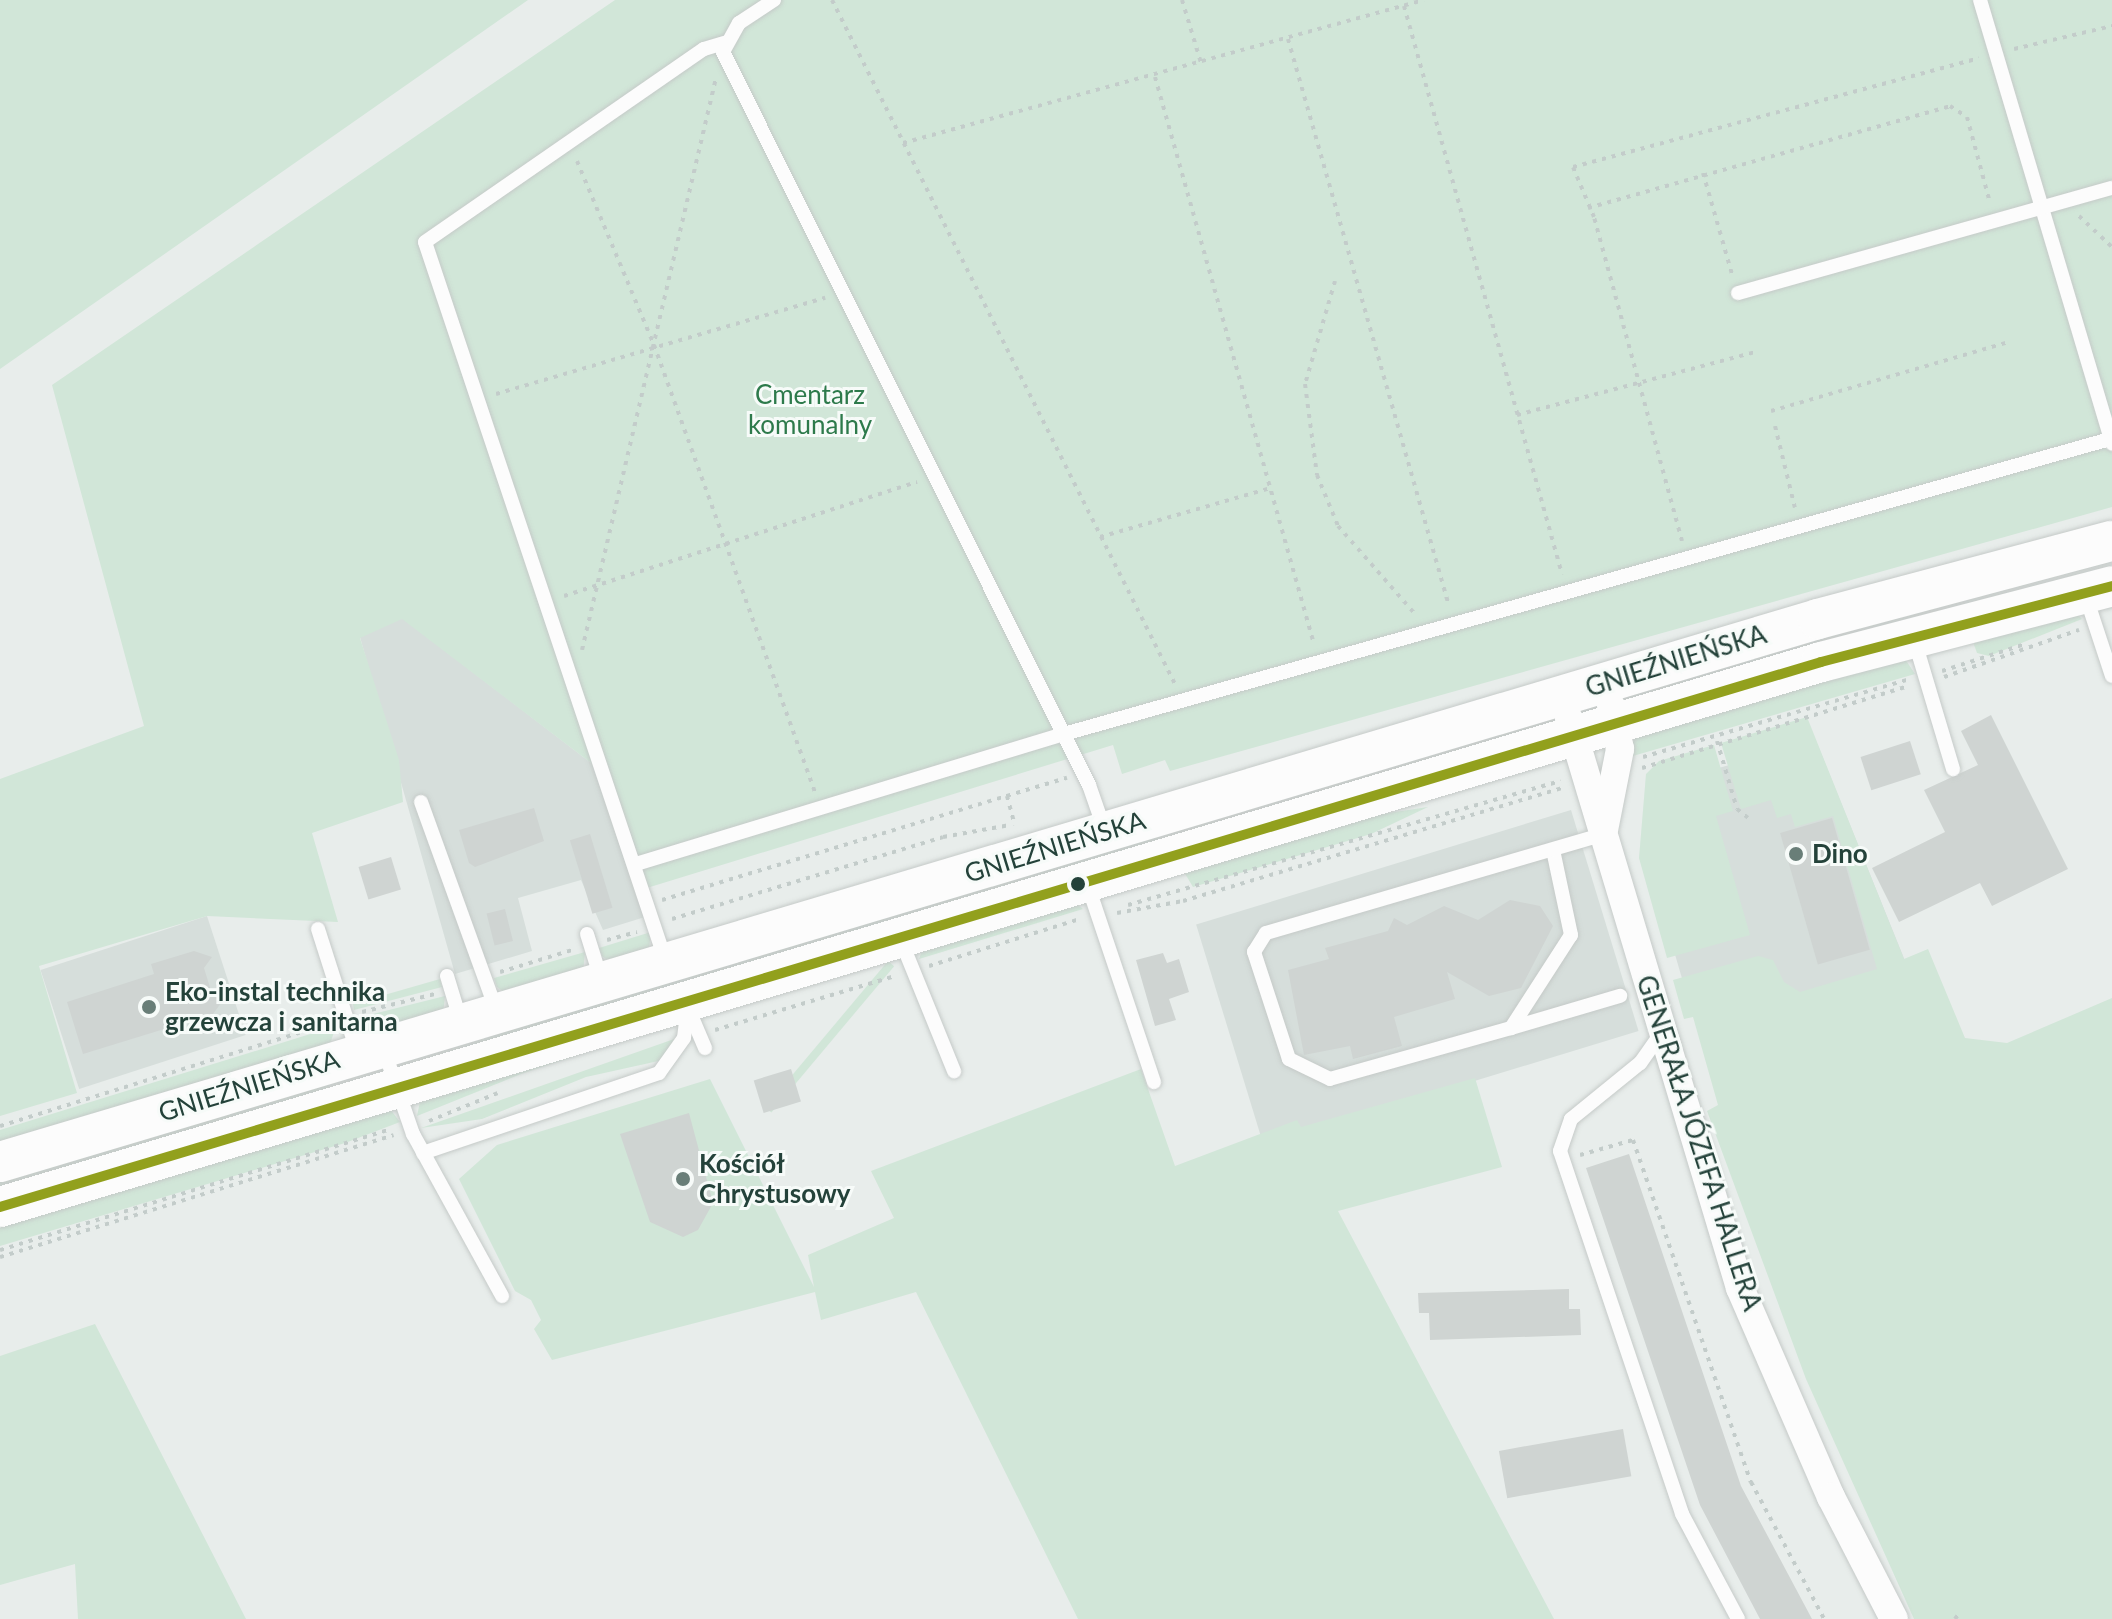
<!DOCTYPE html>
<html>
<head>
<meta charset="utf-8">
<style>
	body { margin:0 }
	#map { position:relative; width:2112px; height:1619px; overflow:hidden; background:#e8edeb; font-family:Lato,sans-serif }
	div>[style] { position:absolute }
	.built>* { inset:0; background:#d6dedb; transform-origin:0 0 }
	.green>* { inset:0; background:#d1e6d8; transform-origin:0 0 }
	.building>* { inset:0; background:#cfd4d2; transform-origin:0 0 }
	.path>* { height:4px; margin-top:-2px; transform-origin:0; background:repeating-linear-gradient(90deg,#c3ccca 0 4px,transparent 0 10px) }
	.roads { filter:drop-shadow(0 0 2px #c5cac8) drop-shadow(0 0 2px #c5cac8) }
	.lane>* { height:14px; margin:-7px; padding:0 7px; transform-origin:7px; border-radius:7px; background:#fcfcfc }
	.street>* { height:28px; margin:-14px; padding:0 14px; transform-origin:14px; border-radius:14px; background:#fcfcfc }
	.secondary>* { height:40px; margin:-20px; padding:0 20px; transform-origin:20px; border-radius:20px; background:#fcfcfc }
	.bus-1>* { height:10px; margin:-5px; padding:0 5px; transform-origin:5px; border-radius:5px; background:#92a01d }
	.dots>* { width:22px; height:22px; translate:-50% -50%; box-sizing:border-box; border:4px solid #f7fbf9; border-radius:50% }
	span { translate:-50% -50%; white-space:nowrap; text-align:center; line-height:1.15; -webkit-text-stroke:6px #f7fbf9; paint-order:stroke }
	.park-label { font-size:26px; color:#2d7a4b }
	.street-label { font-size:26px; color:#24423a }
	.poi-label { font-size:26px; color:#24423a; font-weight:700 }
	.left { translate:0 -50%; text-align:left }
</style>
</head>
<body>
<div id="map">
	<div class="built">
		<div style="clip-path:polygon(402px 618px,595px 766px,645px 917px,603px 930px,581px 880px,518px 898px,532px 951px,455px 974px,360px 637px)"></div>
		<div style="clip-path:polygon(1816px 741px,1910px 973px,1693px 1016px,1643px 845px,1679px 779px)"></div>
		<div style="left:1571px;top:810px;width:231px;height:392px;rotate:73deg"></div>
		<div style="left:207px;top:916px;width:125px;height:175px;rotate:72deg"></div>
	</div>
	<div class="green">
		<div style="clip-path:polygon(0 0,528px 0,0 369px)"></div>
		<div style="clip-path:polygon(615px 0,2112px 0,2112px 507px,1170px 771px,1165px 760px,1122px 774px,1113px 745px,637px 891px,595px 766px,402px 619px,360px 638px,399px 760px,403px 802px,312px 833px,338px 922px,207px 916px,39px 966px,77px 1093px,0 1116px,0 779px,144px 726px,52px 385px)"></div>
		<div style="clip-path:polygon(2076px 613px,2082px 619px,1989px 656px,1977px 653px,1971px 636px)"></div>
		<div style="clip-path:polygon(1905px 659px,1915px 674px,1626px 758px,1637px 733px)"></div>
		<div style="clip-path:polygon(1807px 717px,1904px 959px,1928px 949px,1965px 1038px,2007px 1043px,2112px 998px,2112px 1619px,1914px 1619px,1806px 1379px,1707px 1111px,1718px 1105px,1693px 1017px,1684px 1019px,1673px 980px,1758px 956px,1773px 960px,1784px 982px,1800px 992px,1877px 969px,1833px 816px,1795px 827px,1791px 814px,1777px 818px,1771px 800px,1741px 809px,1721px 743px)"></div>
		<div style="clip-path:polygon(1714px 745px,1733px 811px,1716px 816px,1750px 935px,1667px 958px,1639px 858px,1646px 774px,1659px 761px)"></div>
		<div style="clip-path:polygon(1428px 807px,1371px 834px,1193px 887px,1181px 867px,1335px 821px)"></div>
		<div style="clip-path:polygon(1154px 830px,1159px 846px,421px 1062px,620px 991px)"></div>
		<div style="clip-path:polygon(1075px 903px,1083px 909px,919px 959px,923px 948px)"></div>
		<div style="clip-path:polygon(651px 932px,649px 949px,613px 964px,602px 956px,599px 948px)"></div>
		<div style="clip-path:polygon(585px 952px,583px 973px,508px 995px,497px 987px,494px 978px)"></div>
		<div style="left:888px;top:961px;width:8px;height:191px;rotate:40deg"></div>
		<div style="clip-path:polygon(440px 979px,442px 987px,354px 1010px,353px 1004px)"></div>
		<div style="clip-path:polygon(445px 996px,443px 1014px,370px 1032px,357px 1018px)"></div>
		<div style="clip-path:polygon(336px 1026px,329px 1047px,0 1147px,0 1130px)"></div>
		<div style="clip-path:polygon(632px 1037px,521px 1074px,417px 1116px,421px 1097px)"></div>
		<div style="clip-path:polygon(677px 1038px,663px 1060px,586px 1077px,482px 1119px,421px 1128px)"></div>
		<div style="clip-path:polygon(1141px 1069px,1175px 1166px,1297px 1120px,1301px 1127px,1475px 1078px,1502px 1167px,1338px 1211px,1554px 1619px,1078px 1619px,916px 1292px,821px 1320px,815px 1292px,552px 1360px,534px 1329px,541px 1320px,531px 1300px,515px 1291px,459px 1179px,497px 1145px,710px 1079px,814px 1287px,808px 1255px,894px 1218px,871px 1171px)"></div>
		<div style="clip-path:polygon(329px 1084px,328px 1092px,0 1194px,0 1176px)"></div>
		<div style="clip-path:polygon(390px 1109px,400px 1122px,345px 1143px,0 1246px,0 1221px)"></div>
		<div style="clip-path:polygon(95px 1324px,246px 1619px,78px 1619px,75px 1564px,0 1585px,0 1356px)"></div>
	</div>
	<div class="building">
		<div style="clip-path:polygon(1991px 715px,2068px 869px,1992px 906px,1980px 883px,1899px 922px,1872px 868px,1945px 832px,1924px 790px,1978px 765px,1961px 731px)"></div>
		<div style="left:1910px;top:741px;width:35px;height:52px;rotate:72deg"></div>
		<div style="clip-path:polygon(534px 808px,544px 841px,475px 867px,469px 863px,459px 830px)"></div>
		<div style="left:1832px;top:818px;width:137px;height:54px;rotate:74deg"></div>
		<div style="left:590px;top:834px;width:77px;height:21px;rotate:73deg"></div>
		<div style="left:391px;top:857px;width:34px;height:34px;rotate:73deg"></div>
		<div style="clip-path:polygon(1510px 900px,1540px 906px,1553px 926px,1521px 988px,1489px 996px,1447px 972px,1455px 999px,1394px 1017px,1402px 1046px,1353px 1059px,1350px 1046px,1304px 1055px,1288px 970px,1329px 959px,1325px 948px,1388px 931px,1394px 918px,1407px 925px,1444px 906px,1478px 920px)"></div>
		<div style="left:505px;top:909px;width:33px;height:19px;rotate:76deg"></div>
		<div style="clip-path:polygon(194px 951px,212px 957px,204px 968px,212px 994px,224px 999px,213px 1014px,83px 1054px,67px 1002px,154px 974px,151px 964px)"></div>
		<div style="clip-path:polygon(1163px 953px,1167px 963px,1179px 959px,1189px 992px,1169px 999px,1176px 1020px,1155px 1026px,1136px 960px)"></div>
		<div style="left:791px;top:1069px;width:34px;height:39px;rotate:73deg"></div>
		<div style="clip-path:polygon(689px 1113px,713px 1203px,698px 1230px,683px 1237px,650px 1222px,620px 1134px)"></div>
		<div style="clip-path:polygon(1629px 1154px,1741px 1486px,1812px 1619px,1760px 1619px,1700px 1505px,1586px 1168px)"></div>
		<div style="clip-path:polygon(1569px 1289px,1569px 1309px,1580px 1309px,1581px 1335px,1430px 1340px,1429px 1313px,1419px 1313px,1418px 1293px)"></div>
		<div style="left:1623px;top:1429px;width:48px;height:126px;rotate:80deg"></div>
	</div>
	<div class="path">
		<div style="left:832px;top:0;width:765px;rotate:63.37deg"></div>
		<div style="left:1182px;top:0;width:66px;rotate:73.2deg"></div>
		<div style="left:1404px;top:6px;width:590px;rotate:74.46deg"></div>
		<div style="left:1288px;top:39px;width:589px;rotate:74.15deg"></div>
		<div style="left:2014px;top:49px;width:101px;rotate:-13.2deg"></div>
		<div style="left:1155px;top:77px;width:589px;rotate:74.34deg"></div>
		<div style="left:903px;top:143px;width:540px;rotate:-15.35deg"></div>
		<div style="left:577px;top:161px;width:199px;rotate:67.3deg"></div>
		<div style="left:654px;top:345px;width:476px;rotate:70.2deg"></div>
		<div style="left:1703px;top:173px;width:105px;rotate:74deg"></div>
		<div style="left:1588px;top:208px;width:376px;rotate:-15.7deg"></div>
		<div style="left:1950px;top:106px;width:20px;rotate:33deg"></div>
		<div style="left:1967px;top:117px;width:89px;rotate:75deg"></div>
		<div style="left:2079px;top:216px;width:45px;rotate:43.2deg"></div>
		<div style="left:1335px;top:281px;width:107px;rotate:106.2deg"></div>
		<div style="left:1305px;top:384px;width:92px;rotate:82.5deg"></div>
		<div style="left:1317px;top:475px;width:55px;rotate:67.6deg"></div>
		<div style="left:1338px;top:526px;width:118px;rotate:48.8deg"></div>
		<div style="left:496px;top:394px;width:343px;rotate:-16.3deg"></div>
		<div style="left:1771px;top:411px;width:248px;rotate:-16.2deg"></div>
		<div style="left:1517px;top:415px;width:246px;rotate:-14.8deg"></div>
		<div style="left:1775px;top:426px;width:84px;rotate:76.3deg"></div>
		<div style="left:1100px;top:537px;width:178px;rotate:-16deg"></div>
		<div style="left:1682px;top:541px;width:336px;rotate:-105.2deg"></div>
		<div style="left:1594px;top:217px;width:54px;rotate:-112.8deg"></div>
		<div style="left:1573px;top:167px;width:420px;rotate:-15deg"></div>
		<div style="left:564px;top:596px;width:371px;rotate:-17.9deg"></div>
		<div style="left:582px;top:650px;width:587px;rotate:-76.82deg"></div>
		<div style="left:1942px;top:671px;width:87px;rotate:-18deg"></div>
		<div style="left:1944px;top:677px;width:143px;rotate:-19.2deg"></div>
		<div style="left:1717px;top:741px;width:71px;rotate:73.6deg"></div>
		<div style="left:1737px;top:809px;width:14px;rotate:39deg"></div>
		<div style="left:1643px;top:757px;width:275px;rotate:-16.3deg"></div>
		<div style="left:1642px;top:768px;width:278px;rotate:-17.1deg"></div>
		<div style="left:1007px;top:796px;width:30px;rotate:75deg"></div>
		<div style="left:662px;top:900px;width:423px;rotate:-16.8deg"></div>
		<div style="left:1128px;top:905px;width:450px;rotate:-16deg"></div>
		<div style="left:1117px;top:913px;width:67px;rotate:-10.3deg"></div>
		<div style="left:1183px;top:901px;width:396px;rotate:-16.6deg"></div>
		<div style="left:672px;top:919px;width:283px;rotate:-16.8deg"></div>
		<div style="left:943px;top:837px;width:68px;rotate:-10.2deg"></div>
		<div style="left:607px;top:940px;width:31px;rotate:-15deg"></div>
		<div style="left:929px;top:966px;width:155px;rotate:-17.3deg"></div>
		<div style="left:500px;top:972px;width:75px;rotate:-17deg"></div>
		<div style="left:362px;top:1012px;width:75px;rotate:-13.9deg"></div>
		<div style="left:715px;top:1030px;width:188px;rotate:-16.7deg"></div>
		<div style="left:429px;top:1121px;width:74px;rotate:-22.1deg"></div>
		<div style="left:0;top:1126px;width:346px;rotate:-17.3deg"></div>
		<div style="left:1580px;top:1155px;width:55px;rotate:-15.8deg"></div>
		<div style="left:1633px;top:1140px;width:362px;rotate:71deg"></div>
		<div style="left:1751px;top:1482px;width:155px;rotate:61.9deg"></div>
		<div style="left:0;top:1250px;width:409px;rotate:-17.2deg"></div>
		<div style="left:0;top:1257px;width:412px;rotate:-17.2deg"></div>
		<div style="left:1955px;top:1619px;width:9px;rotate:-54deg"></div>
	</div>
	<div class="roads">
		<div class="lane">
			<div style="left:774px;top:0;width:42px;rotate:146.7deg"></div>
			<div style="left:739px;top:23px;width:33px;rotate:119deg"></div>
			<div style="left:723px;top:52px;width:819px;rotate:63.47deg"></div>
			<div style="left:1089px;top:785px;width:49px;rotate:70.8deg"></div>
			<div style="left:1980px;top:0;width:463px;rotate:73.4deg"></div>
			<div style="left:1738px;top:293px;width:388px;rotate:-15.7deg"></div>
			<div style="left:2086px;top:597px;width:83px;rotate:71.8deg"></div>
			<div style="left:1914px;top:639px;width:136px;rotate:73.3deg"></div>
			<div style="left:421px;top:802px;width:223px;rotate:70.1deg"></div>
			<div style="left:1553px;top:850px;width:87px;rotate:78deg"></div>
			<div style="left:1571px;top:935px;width:111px;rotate:122.8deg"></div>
			<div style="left:1511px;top:1028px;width:188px;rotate:164.3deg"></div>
			<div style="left:1330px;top:1079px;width:46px;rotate:-154deg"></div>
			<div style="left:1289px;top:1059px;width:113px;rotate:-108.1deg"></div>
			<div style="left:1254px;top:952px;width:22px;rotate:-58deg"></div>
			<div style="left:1266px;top:933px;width:350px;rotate:-16.3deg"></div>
			<div style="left:636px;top:864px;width:447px;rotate:-16.9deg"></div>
			<div style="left:1064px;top:734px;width:1087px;rotate:-15.75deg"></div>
			<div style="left:1088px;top:886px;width:207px;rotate:71.4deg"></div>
			<div style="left:318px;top:929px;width:131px;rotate:72.3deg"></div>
			<div style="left:587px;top:934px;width:47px;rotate:72.7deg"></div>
			<div style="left:900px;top:938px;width:144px;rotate:67.9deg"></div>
			<div style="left:666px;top:962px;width:759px;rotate:-108.51deg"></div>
			<div style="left:425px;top:242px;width:339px;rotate:-34.7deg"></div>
			<div style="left:704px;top:49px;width:21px;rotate:-17deg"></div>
			<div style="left:447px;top:976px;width:48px;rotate:73.1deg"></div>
			<div style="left:691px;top:1015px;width:36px;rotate:67deg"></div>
			<div style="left:1511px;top:1028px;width:114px;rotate:-16.4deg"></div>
			<div style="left:1662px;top:1032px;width:38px;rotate:125deg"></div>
			<div style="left:1640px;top:1063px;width:89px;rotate:140.9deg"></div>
			<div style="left:1571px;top:1119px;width:34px;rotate:109deg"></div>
			<div style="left:1560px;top:1151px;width:383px;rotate:71.4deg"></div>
			<div style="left:1682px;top:1514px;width:119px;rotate:61.9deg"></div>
			<div style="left:384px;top:1050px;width:89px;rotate:71deg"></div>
			<div style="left:413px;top:1134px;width:185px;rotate:61.2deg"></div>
			<div style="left:423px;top:1153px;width:249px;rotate:-18.7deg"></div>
			<div style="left:659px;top:1073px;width:43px;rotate:-54.5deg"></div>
			<div style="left:684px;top:1038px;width:34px;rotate:-83deg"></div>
		</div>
		<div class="street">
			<div style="left:1569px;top:719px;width:594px;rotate:73.27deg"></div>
			<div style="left:1740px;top:1288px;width:228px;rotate:66.5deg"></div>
			<div style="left:1831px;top:1497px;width:137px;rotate:62.7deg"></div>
			<div style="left:1604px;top:830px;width:83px;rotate:-78.8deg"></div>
			<div style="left:1620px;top:749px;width:44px;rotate:-101.8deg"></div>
		</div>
		<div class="secondary">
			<div style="left:0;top:1162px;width:1897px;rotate:-16.63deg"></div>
			<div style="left:1818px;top:619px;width:304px;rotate:-14.9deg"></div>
			<div style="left:0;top:1207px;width:1901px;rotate:-16.66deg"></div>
			<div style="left:1821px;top:662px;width:301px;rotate:-14.6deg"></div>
		</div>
	</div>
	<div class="bus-1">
		<div style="left:0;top:1207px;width:1901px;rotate:-16.66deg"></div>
		<div style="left:1821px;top:662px;width:301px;rotate:-14.6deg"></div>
	</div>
	<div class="dots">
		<div style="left:1796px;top:854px;background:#697e78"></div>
		<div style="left:1078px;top:884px;background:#24423a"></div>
		<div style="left:149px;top:1007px;background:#697e78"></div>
		<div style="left:683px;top:1179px;background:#697e78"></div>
	</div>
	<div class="park-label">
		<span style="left:810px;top:410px">Cmentarz<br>komunalny</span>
	</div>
	<div class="street-label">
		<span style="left:1676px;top:661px;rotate:-17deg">GNIEŹNIEŃSKA</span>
		<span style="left:1055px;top:847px;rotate:-17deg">GNIEŹNIEŃSKA</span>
		<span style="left:249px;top:1086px;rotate:-17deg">GNIEŹNIEŃSKA</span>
		<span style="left:1699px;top:1143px;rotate:72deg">GENERAŁA JÓZEFA HALLERA</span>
	</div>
	<div class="poi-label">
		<span class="left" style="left:1812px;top:854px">Dino</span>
		<span class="left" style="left:165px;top:1007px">Eko-instal technika<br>grzewcza i sanitarna</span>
		<span class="left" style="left:699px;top:1179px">Kościół<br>Chrystusowy</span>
	</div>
</div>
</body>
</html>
